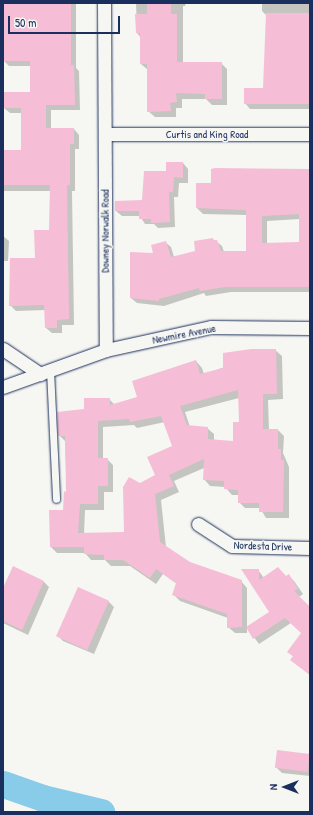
<!DOCTYPE html>
<html>
<head>
<meta charset="utf-8">
<style>
	body { margin:0 }
	#map { position:relative; width:313px; height:815px; overflow:hidden; background:#f6f6f2; font-family:"Patrick Hand",sans-serif }
	div>[style] { position:absolute }
	.shadow>* { inset:0; background:#0003 }
	.river>* { height:27px; margin:-13.5px; padding:0 13.5px; transform-origin:13.5px; border-radius:13.5px; background:#88cce9 }
	.building>* { inset:0; background:#f6bed6; transform-origin:0 0 }
	.roads { filter:drop-shadow(0 0 1px #1b2f5e) drop-shadow(0 0 1px #1b2f5e) }
	.lane>* { height:7px; margin:-3.5px; padding:0 3.5px; transform-origin:3.5px; border-radius:3.5px; background:#f6f6f2 }
	.street>* { height:13px; margin:-6.5px; padding:0 6.5px; transform-origin:6.5px; border-radius:6.5px; background:#f6f6f2 }
	span { translate:-50% -50%; white-space:nowrap; text-align:center; line-height:1.15; -webkit-text-stroke:3px #f6f6f2; paint-order:stroke }
	.street-label { font-size:11px; color:#1b2f5e }
	.frame { position:absolute; inset:0; border:4px solid #1b2f5e; pointer-events:none }
	.north { position:absolute; left:265px; top:767px; width:40px; height:40px; -webkit-text-stroke:3px #f6f6f2; paint-order:stroke; rotate:270deg; font-size:11px; font-weight:700; line-height:16px; text-align:center; color:#1b2f5e }
	.north::after { content:''; display:block; margin:auto; width:14px; height:18px; background:#1b2f5e; clip-path:polygon(50% 0,100% 100%,50% 72%,0 100%) }
	.scale { position:absolute; left:8px; top:16px; width:112px; height:18px; box-sizing:border-box; border:2px solid #1b2f5e; border-top:0; padding-left:5px; font-size:12px; line-height:14px; white-space:nowrap; color:#1b2f5e; -webkit-text-stroke:3px #f6f6f2; paint-order:stroke }
</style>
</head>
<body>
<div id="map">
	<div class="shadow">
		<div style="clip-path:polygon(3px 3px,76px 3px,76px 68px,79px 71px,80px 110px,51px 110px,51px 129px,74px 129px,79px 135px,79px 149px,75px 149px,75px 191px,72px 191px,74px 325px,62px 325px,62px 333px,52px 333px,46px 328px,46px 310px,16px 311px,10px 305px,50px 231px,51px 191px,3px 191px,3px 151px,22px 151px,22px 113px,10px 113px,4px 108px,31px 93px,31px 66px,9px 66px,4px 61px)"></div>
		<div style="clip-path:polygon(136px 3px,186px 3px,185px 6px,183px 6px,183px 63px,221px 63px,227px 69px,227px 105px,212px 105px,206px 99px,182px 99px,182px 108px,176px 108px,176px 117px,155px 117px,148px 111px,148px 70px,141px 64px,141px 38px,137px 33px)"></div>
		<div style="clip-path:polygon(262px 3px,310px 3px,310px 109px,250px 109px,245px 103px,264px 89px,267px 16px,262px 11px)"></div>
		<div style="clip-path:polygon(183px 163px,188px 169px,188px 183px,179px 183px,178px 197px,174px 197px,175px 227px,158px 228px,154px 224px,145px 224px,140px 216px,122px 216px,116px 211px,143px 201px,167px 172px)"></div>
		<div style="clip-path:polygon(evenodd,310px 170px,310px 292px,231px 292px,206px 296px,204px 293px,164px 306px,137px 303px,131px 298px,155px 254px,165px 242px,171px 247px,174px 257px,196px 252px,213px 239px,222px 246px,224px 252px,247px 252px,247px 215px,203px 214px,197px 208px,212px 184px,310px 170px,300px 219px,300px 243px,267px 244px,267px 221px,300px 219px)"></div>
		<div style="clip-path:polygon(3px 236px,9px 241px,8px 261px,3px 261px)"></div>
		<div style="clip-path:polygon(evenodd,275px 350px,282px 356px,283px 399px,268px 400px,269px 430px,278px 430px,284px 436px,283px 453px,289px 467px,289px 518px,266px 518px,260px 508px,245px 508px,239px 502px,239px 495px,232px 495px,225px 487px,210px 486px,204px 479px,204px 468px,174px 481px,179px 492px,161px 500px,166px 547px,190px 563px,241px 581px,247px 588px,247px 627px,271px 612px,243px 570px,258px 570px,264px 578px,289px 576px,294px 581px,303px 594px,299px 597px,310px 607px,310px 675px,291px 660px,294px 657px,288px 652px,302px 633px,291px 623px,259px 644px,247px 628px,247px 633px,235px 633px,228px 627px,228px 618px,180px 601px,174px 595px,177px 584px,163px 574px,156px 584px,130px 566px,111px 566px,105px 560px,91px 560px,85px 553px,57px 553px,51px 547px,64px 511px,67px 493px,65px 441px,59px 435px,85px 410px,109px 399px,115px 405px,138px 397px,196px 361px,202px 368px,204px 374px,275px 350px,239px 398px,240px 423px,234px 442px,214px 441px,214px 434px,207px 428px,190px 427px,185px 412px,239px 398px,275px 350px,165px 422px,173px 447px,156px 475px,140px 485px,125px 533px,84px 534px,85px 510px,104px 510px,104px 492px,113px 492px,113px 465px,107px 459px,103px 459px,103px 427px,134px 425px,137px 428px,165px 422px)"></div>
		<div style="clip-path:polygon(13px 568px,44px 582px,49px 587px,28px 635px,3px 623px,3px 590px)"></div>
		<div style="clip-path:polygon(79px 588px,109px 602px,114px 607px,94px 654px,63px 641px,58px 636px)"></div>
		<div style="clip-path:polygon(310px 755px,310px 776px,282px 773px,277px 768px)"></div>
	</div>
	<div class="river">
		<div style="left:3px;top:784px;width:42px;rotate:19.3deg"></div>
		<div style="left:43px;top:798px;width:60px;rotate:13.6deg"></div>
	</div>
	<div class="building">
		<div style="clip-path:polygon(147px 3px,171px 3px,171px 14px,177px 14px,177px 62px,222px 62px,222px 99px,205px 99px,205px 94px,176px 93px,177px 102px,170px 103px,171px 111px,147px 112px,147px 64px,140px 64px,140px 33px,136px 33px,135px 14px,147px 14px)"></div>
		<div style="clip-path:polygon(3px 4px,71px 4px,71px 65px,74px 65px,75px 105px,46px 105px,46px 128px,74px 128px,74px 144px,70px 144px,70px 185px,67px 185px,69px 319px,57px 320px,57px 328px,45px 328px,44px 305px,9px 306px,10px 258px,35px 258px,34px 230px,49px 230px,50px 185px,3px 185px,3px 150px,21px 150px,21px 108px,3px 108px,3px 92px,30px 92px,30px 61px,3px 61px)"></div>
		<div style="clip-path:polygon(266px 13px,309px 13px,310px 104px,244px 104px,244px 88px,263px 88px)"></div>
		<div style="clip-path:polygon(166px 162px,183px 162px,183px 178px,174px 177px,173px 192px,169px 192px,170px 222px,151px 223px,151px 219px,139px 219px,139px 211px,115px 211px,115px 201px,142px 200px,144px 171px,166px 171px)"></div>
		<div style="clip-path:polygon(evenodd,215px 168px,310px 169px,310px 287px,225px 287px,200px 291px,199px 288px,159px 299px,159px 301px,130px 298px,130px 252px,153px 253px,151px 245px,166px 241px,171px 257px,195px 251px,194px 241px,213px 238px,213px 240px,217px 240px,221px 251px,246px 251px,246px 210px,196px 208px,196px 183px,211px 183px,211px 169px,215px 168px,299px 214px,299px 242px,262px 243px,262px 216px,299px 214px)"></div>
		<div style="clip-path:polygon(evenodd,251px 349px,276px 349px,277px 394px,263px 394px,263px 429px,278px 429px,278px 449px,281px 449px,281px 460px,284px 460px,283px 512px,259px 512px,259px 503px,238px 503px,238px 490px,224px 489px,224px 481px,203px 480px,204px 459px,169px 475px,174px 486px,155px 494px,160px 542px,190px 562px,242px 580px,242px 627px,227px 628px,227px 614px,172px 595px,176px 583px,156px 569px,150px 578px,123px 560px,104px 560px,104px 555px,84px 554px,84px 547px,50px 547px,49px 510px,63px 510px,64px 491px,66px 492px,65px 436px,58px 436px,57px 412px,84px 409px,84px 398px,110px 398px,110px 405px,137px 397px,132px 381px,196px 360px,200px 374px,223px 368px,223px 353px,251px 349px,238px 390px,239px 422px,233px 422px,233px 441px,208px 439px,208px 427px,187px 425px,180px 406px,238px 390px,251px 349px,161px 416px,172px 446px,147px 457px,155px 475px,140px 483px,129px 477px,123px 487px,124px 532px,78px 533px,80px 504px,98px 504px,98px 486px,108px 486px,108px 458px,98px 458px,98px 421px,129px 419px,130px 422px,161px 416px)"></div>
		<div style="clip-path:polygon(13px 566px,44px 581px,22px 630px,3px 621px,3px 588px)"></div>
		<div style="clip-path:polygon(278px 567px,286px 576px,289px 574px,298px 589px,294px 591px,310px 607px,310px 675px,290px 660px,293px 656px,287px 652px,301px 633px,285px 618px,253px 639px,246px 627px,269px 612px,241px 569px,259px 569px,259px 580px)"></div>
		<div style="left:78px;top:587px;width:34px;height:54px;rotate:24deg"></div>
		<div style="left:277px;top:750px;width:33px;height:18px;rotate:7deg"></div>
	</div>
	<div class="roads">
		<div class="lane">
			<div style="left:50px;top:370px;width:129px;rotate:87.3deg"></div>
		</div>
		<div class="street">
			<div style="left:104px;top:3px;width:347px;rotate:89.7deg"></div>
			<div style="left:105px;top:134px;width:205px"></div>
			<div style="left:3px;top:349px;width:45px;rotate:34deg"></div>
			<div style="left:3px;top:387px;width:109px;rotate:-19.8deg"></div>
			<div style="left:106px;top:350px;width:107px;rotate:-12.4deg"></div>
			<div style="left:211px;top:327px;width:99px;rotate:0.6deg"></div>
			<div style="left:198px;top:524px;width:40px;rotate:32.9deg"></div>
			<div style="left:232px;top:546px;width:78px;rotate:1.5deg"></div>
		</div>
	</div>
	<div class="street-label">
		<span style="left:207px;top:134px">Curtis and King Road</span>
		<span style="left:105px;top:231px;rotate:-90deg">Downey Norwalk Road</span>
		<span style="left:184px;top:334px;rotate:-11deg">Newmire Avenue</span>
		<span style="left:263px;top:546px;rotate:2deg">Nordesta Drive</span>
	</div>
	<div class="frame"></div>
	<div class="north">N</div>
	<div class="scale">50 m</div>
</div>
</body>
</html>
